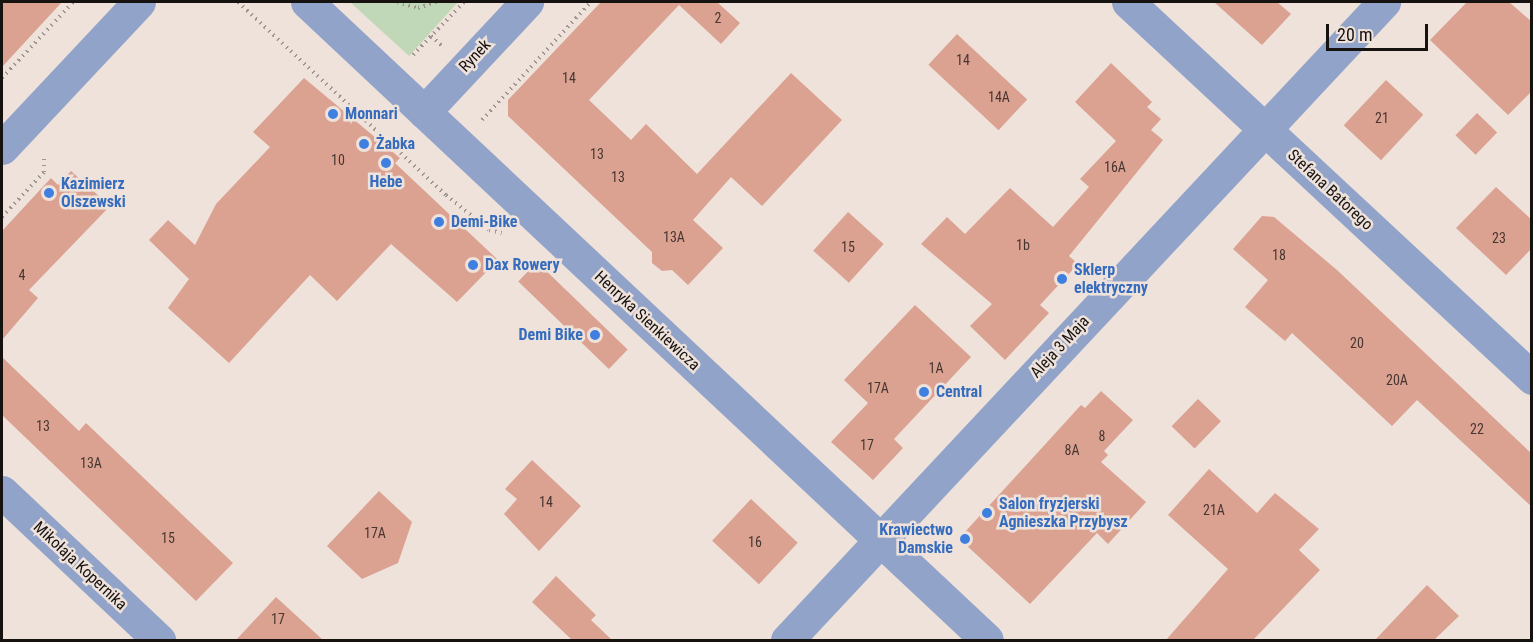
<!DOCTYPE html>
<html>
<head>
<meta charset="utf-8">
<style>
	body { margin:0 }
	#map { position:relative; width:1533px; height:642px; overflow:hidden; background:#eee2db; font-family:"Roboto Condensed",sans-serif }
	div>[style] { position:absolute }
	.green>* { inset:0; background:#c0d8b8 }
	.building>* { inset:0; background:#dba292; transform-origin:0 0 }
	.path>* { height:4px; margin-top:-2px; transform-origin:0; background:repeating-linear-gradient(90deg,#9f9690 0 1.5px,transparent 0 6px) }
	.minor>* { height:33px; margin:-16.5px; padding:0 16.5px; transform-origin:16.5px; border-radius:16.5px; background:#91a3c9 }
	.dots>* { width:16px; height:16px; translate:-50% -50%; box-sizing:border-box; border:3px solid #eee2db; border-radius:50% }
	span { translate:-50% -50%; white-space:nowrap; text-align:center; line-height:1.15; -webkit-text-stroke:5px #eee2db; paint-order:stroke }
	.number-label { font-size:14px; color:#473630 }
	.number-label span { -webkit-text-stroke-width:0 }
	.street-label { font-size:16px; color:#161210 }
	.shop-label { font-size:16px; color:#366cbe; font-weight:700 }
	.left { translate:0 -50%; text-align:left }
	.right { translate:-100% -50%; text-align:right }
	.frame { position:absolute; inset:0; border:3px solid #161210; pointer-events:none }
	.scale { position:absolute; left:1326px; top:24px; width:102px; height:27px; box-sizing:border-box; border:3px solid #161210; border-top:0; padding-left:8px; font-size:18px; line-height:21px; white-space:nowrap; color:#161210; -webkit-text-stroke:4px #eee2db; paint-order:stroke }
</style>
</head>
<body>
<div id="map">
	<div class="green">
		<div style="clip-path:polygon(350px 2px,458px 2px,409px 56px)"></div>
	</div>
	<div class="building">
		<div style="clip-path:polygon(2px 2px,62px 2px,2px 67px)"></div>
		<div style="clip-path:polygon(601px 2px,717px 2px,740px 23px,721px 44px,679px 5px,589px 100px,631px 140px,646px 124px,697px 174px,791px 73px,842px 120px,762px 206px,731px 177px,693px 220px,723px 248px,688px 285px,672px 270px,662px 271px,652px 263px,652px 252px,508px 116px,508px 100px)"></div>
		<div style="clip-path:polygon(1214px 2px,1277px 2px,1291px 14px,1262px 45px)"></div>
		<div style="clip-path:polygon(1467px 2px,1509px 2px,1532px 22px,1532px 91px,1508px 115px,1430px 40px)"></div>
		<div style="left:957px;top:34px;width:96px;height:42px;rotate:43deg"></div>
		<div style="clip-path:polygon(1111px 63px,1152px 102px,1147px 107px,1161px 119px,1151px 130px,1163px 140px,1069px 256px,1078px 264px,1040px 305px,1049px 313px,1005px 360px,970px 326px,992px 304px,921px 244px,947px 217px,965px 234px,1010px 188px,1053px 227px,1089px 187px,1080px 179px,1116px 141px,1075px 102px)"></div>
		<div style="clip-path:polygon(304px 78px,400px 158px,395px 163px,498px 260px,457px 302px,391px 244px,337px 301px,310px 275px,229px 363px,168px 308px,189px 279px,149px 240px,168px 220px,195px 245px,216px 204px,270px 147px,253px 132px)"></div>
		<div style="left:1386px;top:80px;width:51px;height:62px;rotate:43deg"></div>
		<div style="left:1477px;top:113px;width:28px;height:31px;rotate:44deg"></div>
		<div style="clip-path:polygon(71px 171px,110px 206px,29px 290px,38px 298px,2px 340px,2px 231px,51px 178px,58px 185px)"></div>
		<div style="clip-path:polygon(1496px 187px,1532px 220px,1532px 248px,1506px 275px,1456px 228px)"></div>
		<div style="left:848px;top:212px;width:48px;height:52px;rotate:42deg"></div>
		<div style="clip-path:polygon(1262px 216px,1274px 217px,1337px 270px,1532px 454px,1532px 507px,1417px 400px,1392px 426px,1292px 333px,1285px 341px,1245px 307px,1268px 280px,1233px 249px)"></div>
		<div style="left:537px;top:262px;width:126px;height:27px;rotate:44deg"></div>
		<div style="clip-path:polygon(915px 305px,971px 357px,894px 439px,903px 448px,873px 480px,831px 442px,868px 403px,844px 380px)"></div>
		<div style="clip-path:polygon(2px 357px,79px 431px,86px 423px,233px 563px,196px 601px,2px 415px)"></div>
		<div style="clip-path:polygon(1101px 391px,1133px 420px,1104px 451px,1108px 455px,1101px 462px,1146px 502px,1108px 544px,1097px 533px,1030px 604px,965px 544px,965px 532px,1081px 405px,1085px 408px)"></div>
		<div style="left:1198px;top:399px;width:32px;height:38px;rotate:44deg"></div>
		<div style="clip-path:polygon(532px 460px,581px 506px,539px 551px,504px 514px,517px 499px,505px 489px)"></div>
		<div style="clip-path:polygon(1209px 469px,1257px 513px,1275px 493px,1319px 529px,1299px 550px,1320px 570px,1253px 640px,1166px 640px,1228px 569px,1168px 515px)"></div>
		<div style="clip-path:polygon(379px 491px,412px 522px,398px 563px,362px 579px,327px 546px)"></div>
		<div style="left:751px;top:499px;width:64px;height:57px;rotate:43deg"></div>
		<div style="clip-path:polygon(556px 576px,596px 615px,591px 620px,612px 640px,572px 640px,532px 602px)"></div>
		<div style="clip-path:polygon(1427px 585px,1459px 616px,1434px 640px,1375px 640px)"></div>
		<div style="clip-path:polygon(276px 597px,323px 640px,236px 640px)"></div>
	</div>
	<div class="path">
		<div style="left:238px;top:2px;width:284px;rotate:42.9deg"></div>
		<div style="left:446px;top:195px;width:55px;rotate:39.1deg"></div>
		<div style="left:489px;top:230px;width:13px;rotate:13deg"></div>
		<div style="left:397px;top:2px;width:22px;rotate:16deg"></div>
		<div style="left:418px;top:8px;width:19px;rotate:-18deg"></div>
		<div style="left:431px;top:36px;width:15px;rotate:42deg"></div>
		<div style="left:413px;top:55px;width:74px;rotate:-46.1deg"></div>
		<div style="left:2px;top:78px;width:104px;rotate:-46.9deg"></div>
		<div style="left:482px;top:120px;width:161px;rotate:-47.3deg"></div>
		<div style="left:2px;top:217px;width:62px;rotate:-47deg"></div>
		<div style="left:44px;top:172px;width:18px;rotate:-90deg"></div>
	</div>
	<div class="minor">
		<div style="left:307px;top:2px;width:932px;rotate:43.17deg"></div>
		<div style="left:1128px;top:2px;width:552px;rotate:42.94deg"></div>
		<div style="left:424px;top:112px;width:151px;rotate:-46.9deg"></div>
		<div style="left:2px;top:148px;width:200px;rotate:-46.8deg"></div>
		<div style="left:2px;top:492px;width:216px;rotate:43.3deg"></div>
		<div style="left:787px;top:640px;width:874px;rotate:-46.9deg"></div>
	</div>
	<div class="dots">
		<div style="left:333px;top:114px;background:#3f7fe0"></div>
		<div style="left:364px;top:144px;background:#3f7fe0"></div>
		<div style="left:386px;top:163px;background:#3f7fe0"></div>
		<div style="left:49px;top:193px;background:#3f7fe0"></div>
		<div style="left:439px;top:222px;background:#3f7fe0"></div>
		<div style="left:473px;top:265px;background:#3f7fe0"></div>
		<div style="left:1062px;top:279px;background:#3f7fe0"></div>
		<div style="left:595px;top:335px;background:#3f7fe0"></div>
		<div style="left:924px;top:392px;background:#3f7fe0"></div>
		<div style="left:987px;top:513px;background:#3f7fe0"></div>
		<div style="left:965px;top:539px;background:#3f7fe0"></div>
	</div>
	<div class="number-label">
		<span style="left:718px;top:18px">2</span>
		<span style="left:963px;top:60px">14</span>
		<span style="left:569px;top:78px">14</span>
		<span style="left:999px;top:97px">14A</span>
		<span style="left:1382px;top:118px">21</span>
		<span style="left:597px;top:154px">13</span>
		<span style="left:338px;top:160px">10</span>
		<span style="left:1115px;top:167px">16A</span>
		<span style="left:618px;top:177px">13</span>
		<span style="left:674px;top:237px">13A</span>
		<span style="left:1499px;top:238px">23</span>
		<span style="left:1023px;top:245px">1b</span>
		<span style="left:848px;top:247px">15</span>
		<span style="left:1279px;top:255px">18</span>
		<span style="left:22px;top:275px">4</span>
		<span style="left:1357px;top:343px">20</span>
		<span style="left:936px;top:368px">1A</span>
		<span style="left:1397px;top:380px">20A</span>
		<span style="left:878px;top:388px">17A</span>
		<span style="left:43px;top:426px">13</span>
		<span style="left:1477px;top:429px">22</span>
		<span style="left:1102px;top:436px">8</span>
		<span style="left:867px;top:445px">17</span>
		<span style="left:1072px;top:450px">8A</span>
		<span style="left:91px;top:463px">13A</span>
		<span style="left:546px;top:502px">14</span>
		<span style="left:1214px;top:510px">21A</span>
		<span style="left:375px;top:533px">17A</span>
		<span style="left:168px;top:538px">15</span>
		<span style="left:755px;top:542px">16</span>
		<span style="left:278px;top:619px">17</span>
	</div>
	<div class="street-label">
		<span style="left:475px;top:56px;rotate:-47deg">Rynek</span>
		<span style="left:1330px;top:190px;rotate:43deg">Stefana Batorego</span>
		<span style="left:647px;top:321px;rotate:43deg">Henryka Sienkiewicza</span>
		<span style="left:1060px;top:347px;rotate:-47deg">Aleja 3 Maja</span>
		<span style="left:80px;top:566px;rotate:43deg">Mikołaja Kopernika</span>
	</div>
	<div class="shop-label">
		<span class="left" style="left:345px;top:114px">Monnari</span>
		<span class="left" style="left:376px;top:144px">Żabka</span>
		<span style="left:386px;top:182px">Hebe</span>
		<span class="left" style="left:61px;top:193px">Kazimierz<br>Olszewski</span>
		<span class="left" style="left:451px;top:222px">Demi-Bike</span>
		<span class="left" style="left:485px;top:265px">Dax Rowery</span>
		<span class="left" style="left:1074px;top:279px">Sklerp<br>elektryczny</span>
		<span class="right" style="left:583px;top:335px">Demi Bike</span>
		<span class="left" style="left:936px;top:392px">Central</span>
		<span class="left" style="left:999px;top:513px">Salon fryzjerski<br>Agnieszka Przybysz</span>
		<span class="right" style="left:953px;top:539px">Krawiectwo<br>Damskie</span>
	</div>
	<div class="frame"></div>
	<div class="scale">20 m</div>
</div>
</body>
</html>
